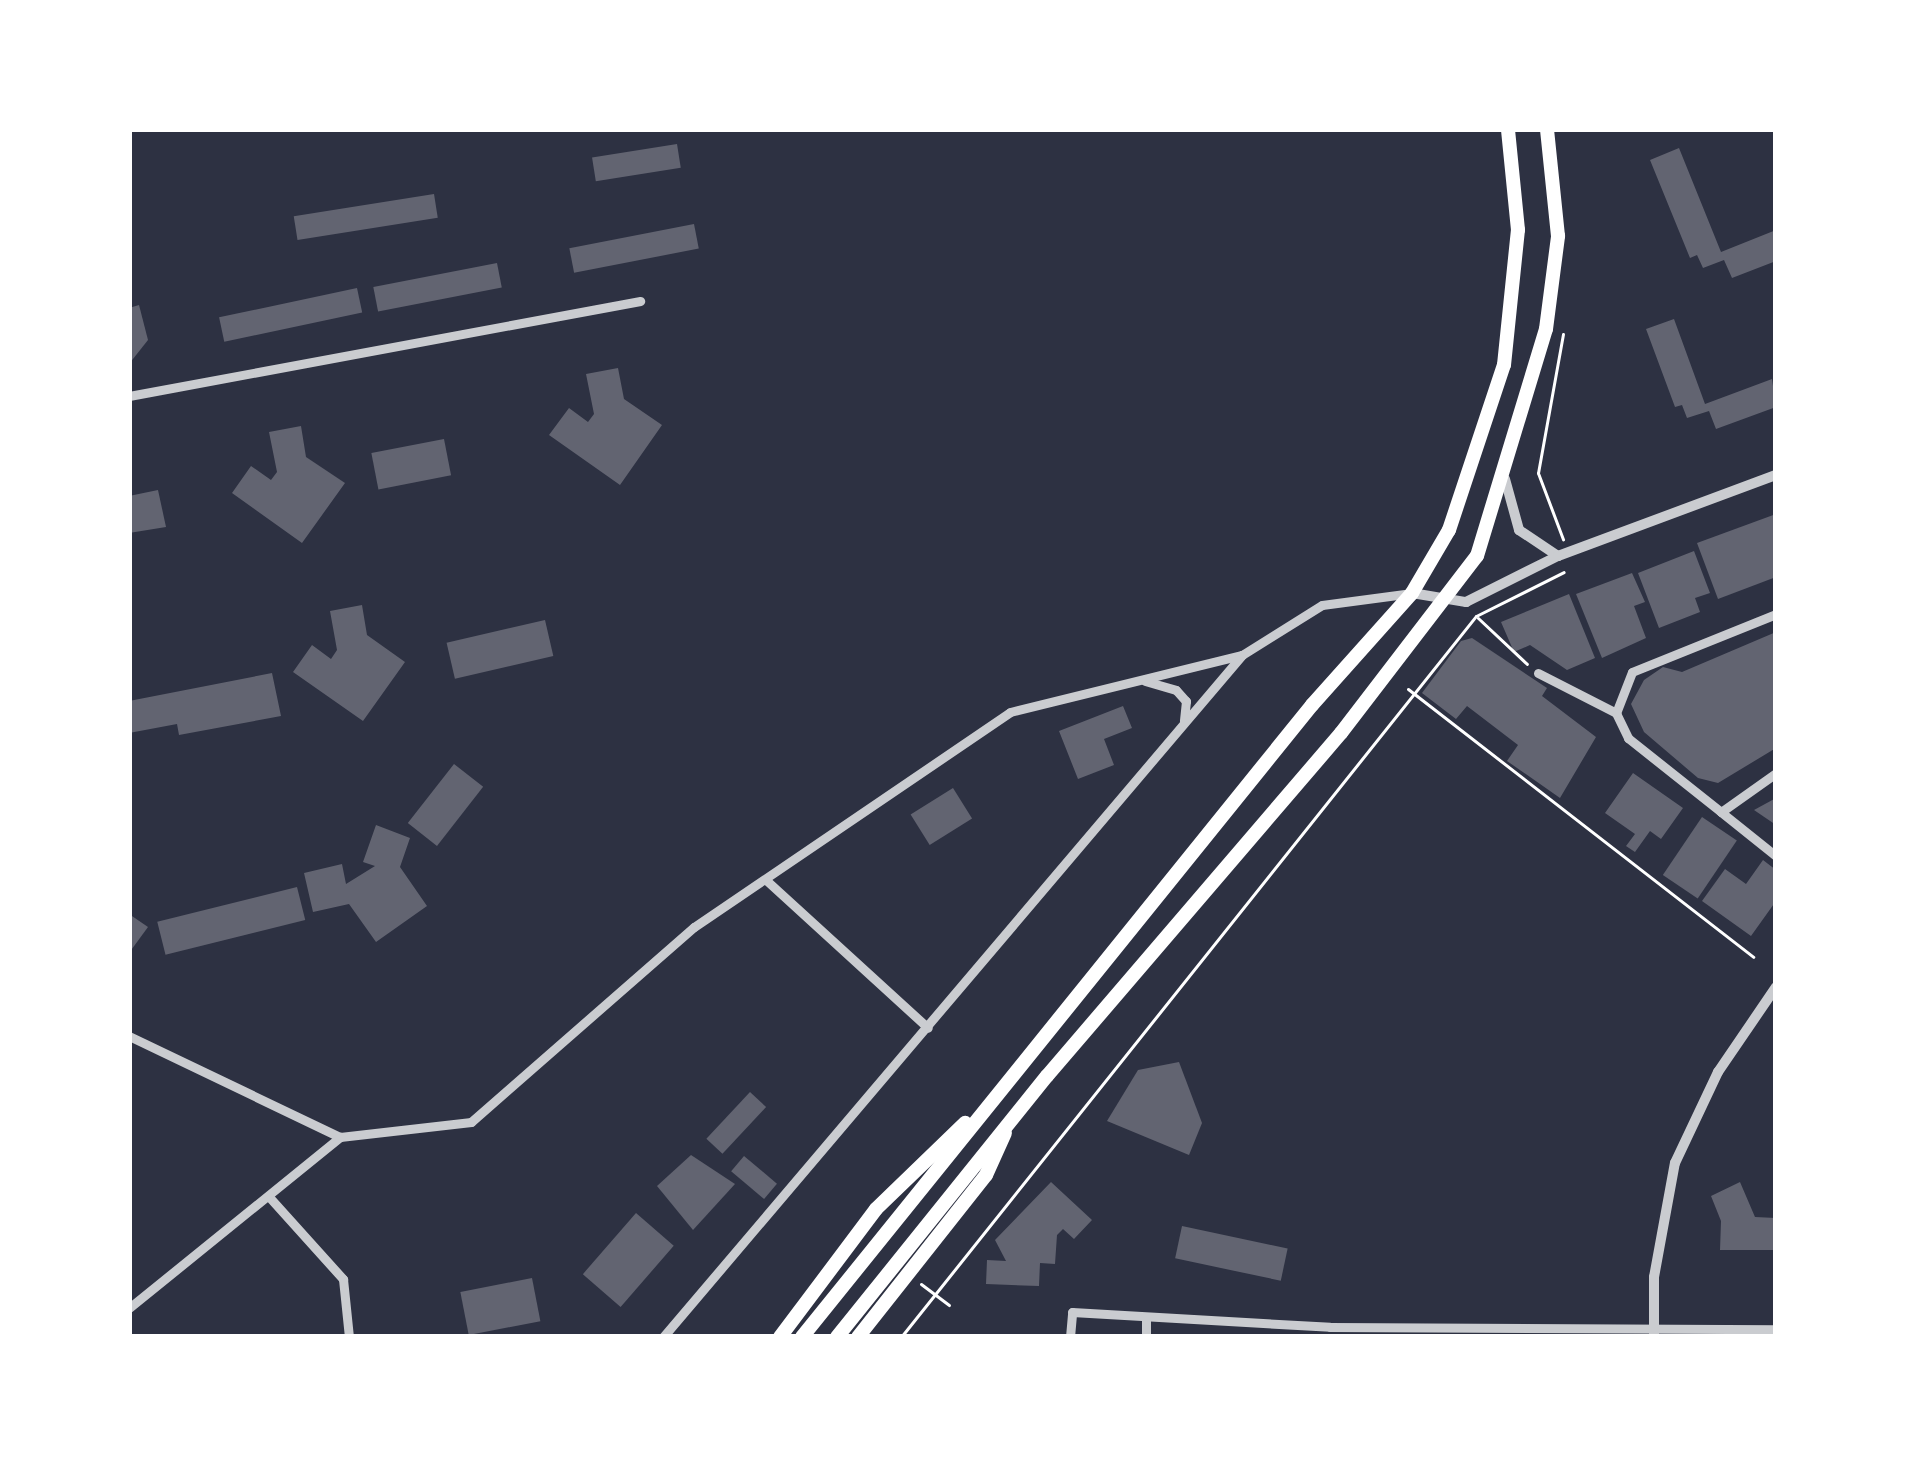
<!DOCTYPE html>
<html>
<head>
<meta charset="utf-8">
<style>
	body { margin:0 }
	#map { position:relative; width:1905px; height:1466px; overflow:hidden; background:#2d3142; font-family:Karla,sans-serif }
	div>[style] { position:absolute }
	.building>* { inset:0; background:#626471; transform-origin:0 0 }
	.path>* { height:3px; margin:-1.5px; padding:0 1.5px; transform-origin:1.5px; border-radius:1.5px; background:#fff }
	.minor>* { height:9px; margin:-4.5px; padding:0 4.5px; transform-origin:4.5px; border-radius:4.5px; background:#caccd0 }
	.tertiary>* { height:10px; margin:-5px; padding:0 5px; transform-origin:5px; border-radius:5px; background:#caccd0 }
	.primary>* { height:14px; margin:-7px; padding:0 7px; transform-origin:7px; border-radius:7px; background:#fff }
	span { translate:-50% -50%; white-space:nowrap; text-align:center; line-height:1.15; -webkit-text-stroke:9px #fff; paint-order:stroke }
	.frame { position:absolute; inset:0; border:132px solid #fff; pointer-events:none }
</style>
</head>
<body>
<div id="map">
	<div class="building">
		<div style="left:677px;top:144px;width:24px;height:86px;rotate:81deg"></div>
		<div style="clip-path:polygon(1679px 148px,1721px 252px,1776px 230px,1776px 261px,1732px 278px,1724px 260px,1703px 268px,1697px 255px,1690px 258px,1650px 160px)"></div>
		<div style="left:434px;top:194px;width:24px;height:142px;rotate:81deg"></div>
		<div style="left:694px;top:224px;width:25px;height:127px;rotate:79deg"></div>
		<div style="left:497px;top:263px;width:25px;height:126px;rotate:79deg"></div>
		<div style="left:357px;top:288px;width:25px;height:141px;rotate:78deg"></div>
		<div style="clip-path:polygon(139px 305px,148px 340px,129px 364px,129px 308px)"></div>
		<div style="clip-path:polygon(1674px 319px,1705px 404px,1772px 379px,1776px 407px,1716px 429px,1709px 411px,1687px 418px,1682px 405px,1675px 407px,1646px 329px)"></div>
		<div style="clip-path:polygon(618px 368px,624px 399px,662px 425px,620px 485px,549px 435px,569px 408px,588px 422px,594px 414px,586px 374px)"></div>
		<div style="clip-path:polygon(301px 426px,306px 457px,345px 483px,302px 543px,232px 493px,251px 466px,271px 480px,277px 472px,269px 432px)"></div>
		<div style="left:444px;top:439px;width:37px;height:74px;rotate:79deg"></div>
		<div style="clip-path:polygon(158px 490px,166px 527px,129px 533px,129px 496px)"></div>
		<div style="clip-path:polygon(1776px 514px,1776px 577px,1718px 599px,1697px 543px)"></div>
		<div style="clip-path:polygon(1694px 551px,1710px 593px,1695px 598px,1700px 612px,1659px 628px,1638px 573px)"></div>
		<div style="clip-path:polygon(1632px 573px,1645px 602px,1634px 606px,1646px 638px,1602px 658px,1576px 594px)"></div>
		<div style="clip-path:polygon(1569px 594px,1595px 658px,1567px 670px,1530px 645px,1514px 652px,1501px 622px)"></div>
		<div style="clip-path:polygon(362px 605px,367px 635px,405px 662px,363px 721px,293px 672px,312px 645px,331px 659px,337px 650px,330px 611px)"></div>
		<div style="left:545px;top:620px;width:37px;height:101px;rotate:77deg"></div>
		<div style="clip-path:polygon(1776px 632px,1776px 748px,1718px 783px,1698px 778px,1644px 732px,1631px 704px,1644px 680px,1663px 667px,1682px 672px)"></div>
		<div style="clip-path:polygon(1472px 638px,1547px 688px,1542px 696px,1596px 737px,1560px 798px,1507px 761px,1518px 745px,1467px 706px,1456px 719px,1422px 693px,1461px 641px)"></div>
		<div style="clip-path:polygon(272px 673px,281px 716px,179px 735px,177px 724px,129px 733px,129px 701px)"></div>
		<div style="clip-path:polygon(1123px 706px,1132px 728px,1104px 739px,1114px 765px,1078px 779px,1059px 731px)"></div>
		<div style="left:454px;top:764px;width:37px;height:75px;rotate:38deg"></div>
		<div style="clip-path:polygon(1633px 773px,1683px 808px,1661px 839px,1650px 831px,1635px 852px,1626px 846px,1635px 834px,1605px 813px)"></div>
		<div style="left:953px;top:788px;width:36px;height:50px;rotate:58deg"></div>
		<div style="clip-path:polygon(1776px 798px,1776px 825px,1754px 810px)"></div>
		<div style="left:1702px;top:817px;width:42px;height:70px;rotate:34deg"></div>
		<div style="clip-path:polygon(376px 825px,410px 838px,400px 867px,427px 906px,376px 942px,349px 904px,313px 912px,304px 873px,342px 864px,346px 884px,375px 866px,363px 862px)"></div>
		<div style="clip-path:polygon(1763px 860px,1776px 870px,1776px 901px,1751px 936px,1702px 901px,1725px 869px,1746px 884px)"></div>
		<div style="left:297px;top:887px;width:34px;height:144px;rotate:76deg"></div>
		<div style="clip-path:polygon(129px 914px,148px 927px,129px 953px)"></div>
		<div style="clip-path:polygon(1179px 1062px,1202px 1123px,1189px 1155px,1107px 1121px,1138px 1070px)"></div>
		<div style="left:750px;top:1092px;width:22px;height:64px;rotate:43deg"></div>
		<div style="clip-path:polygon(691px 1155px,735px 1184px,693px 1230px,657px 1186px)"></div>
		<div style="left:744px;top:1156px;width:43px;height:20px;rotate:40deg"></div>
		<div style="clip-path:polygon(1051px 1182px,1092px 1220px,1074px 1239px,1063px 1229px,1057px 1235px,1055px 1264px,1040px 1263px,1039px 1286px,986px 1284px,987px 1260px,1006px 1261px,995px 1240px)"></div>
		<div style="clip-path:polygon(1740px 1182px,1755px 1217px,1776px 1218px,1776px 1250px,1720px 1250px,1721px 1221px,1711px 1196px)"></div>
		<div style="left:636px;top:1213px;width:50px;height:81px;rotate:41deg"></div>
		<div style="left:1182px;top:1226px;width:108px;height:33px;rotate:12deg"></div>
		<div style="left:532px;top:1278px;width:44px;height:73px;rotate:79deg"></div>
	</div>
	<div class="path">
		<div style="left:1563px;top:334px;width:141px;rotate:100.2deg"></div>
		<div style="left:1538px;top:473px;width:71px;rotate:69.3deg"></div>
		<div style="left:1478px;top:618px;width:67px;rotate:43.2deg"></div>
		<div style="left:1408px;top:689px;width:437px;rotate:37.8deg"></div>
		<div style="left:921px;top:1284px;width:35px;rotate:37deg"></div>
		<div style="left:901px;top:1337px;width:922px;rotate:-51.43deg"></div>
		<div style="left:1476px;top:616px;width:98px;rotate:-26.6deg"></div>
	</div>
	<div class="minor">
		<div style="left:129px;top:396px;width:520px;rotate:-10.53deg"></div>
		<div style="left:1776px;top:614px;width:155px;rotate:158.1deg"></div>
		<div style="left:1632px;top:672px;width:44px;rotate:111.3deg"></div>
		<div style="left:1616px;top:713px;width:28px;rotate:64deg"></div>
		<div style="left:1628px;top:738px;width:119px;rotate:38.5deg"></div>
		<div style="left:1721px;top:812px;width:67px;rotate:-35.3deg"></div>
		<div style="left:1538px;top:673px;width:88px;rotate:27.1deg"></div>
		<div style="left:1145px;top:681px;width:32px;rotate:16deg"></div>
		<div style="left:1176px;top:690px;width:15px;rotate:48deg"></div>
		<div style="left:1186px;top:701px;width:20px;rotate:96deg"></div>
		<div style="left:1721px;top:812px;width:70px;rotate:38.7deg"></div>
		<div style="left:766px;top:880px;width:219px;rotate:42.4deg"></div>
		<div style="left:129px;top:1036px;width:234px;rotate:25.6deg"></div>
		<div style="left:340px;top:1137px;width:132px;rotate:-6.5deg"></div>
		<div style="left:471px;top:1122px;width:296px;rotate:-41.2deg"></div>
		<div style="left:694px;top:927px;width:382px;rotate:-34.2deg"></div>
		<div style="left:1010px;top:712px;width:239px;rotate:-13.8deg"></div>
		<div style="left:1242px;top:655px;width:94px;rotate:-32deg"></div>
		<div style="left:1322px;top:605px;width:91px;rotate:-7.6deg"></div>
		<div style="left:271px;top:1199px;width:108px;rotate:48deg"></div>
		<div style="left:343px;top:1279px;width:58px;rotate:84.1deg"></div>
		<div style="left:129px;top:1308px;width:272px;rotate:-39deg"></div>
		<div style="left:1146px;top:1318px;width:19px;rotate:90deg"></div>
		<div style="left:663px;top:1337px;width:895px;rotate:-49.67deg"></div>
		<div style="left:1070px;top:1337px;width:25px;rotate:-85deg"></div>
		<div style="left:1072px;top:1312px;width:258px;rotate:3.3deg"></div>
		<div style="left:1330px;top:1327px;width:446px;rotate:0.3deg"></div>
	</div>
	<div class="tertiary">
		<div style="left:1505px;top:479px;width:53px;rotate:74.6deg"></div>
		<div style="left:1519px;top:530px;width:47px;rotate:33.7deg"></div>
		<div style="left:1412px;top:593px;width:55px;rotate:9.5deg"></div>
		<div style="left:1466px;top:602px;width:103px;rotate:-26.6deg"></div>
		<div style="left:1558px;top:556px;width:233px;rotate:-20.4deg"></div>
		<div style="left:1654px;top:1337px;width:60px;rotate:-90deg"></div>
		<div style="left:1654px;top:1277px;width:116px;rotate:-79.6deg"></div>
		<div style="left:1675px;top:1163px;width:101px;rotate:-64.7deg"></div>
		<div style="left:1718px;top:1072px;width:103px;rotate:-55.7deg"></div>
	</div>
	<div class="primary">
		<div style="left:780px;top:1337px;width:160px;rotate:-53.1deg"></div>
		<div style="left:876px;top:1209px;width:124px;rotate:-44deg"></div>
		<div style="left:802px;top:1337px;width:812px;rotate:-51.1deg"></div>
		<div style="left:1312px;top:705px;width:150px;rotate:-48.2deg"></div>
		<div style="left:1412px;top:593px;width:73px;rotate:-59.6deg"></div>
		<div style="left:1449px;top:530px;width:174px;rotate:-71.6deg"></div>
		<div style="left:1504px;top:365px;width:136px;rotate:-84.1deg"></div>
		<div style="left:1518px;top:230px;width:101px;rotate:-95.7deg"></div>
		<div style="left:837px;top:1337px;width:335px;rotate:-51.2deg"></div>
		<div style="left:1047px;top:1076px;width:452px;rotate:-49.4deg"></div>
		<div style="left:1341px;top:733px;width:223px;rotate:-52.5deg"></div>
		<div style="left:1477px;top:556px;width:237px;rotate:-73.1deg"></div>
		<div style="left:1546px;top:329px;width:94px;rotate:-82.6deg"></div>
		<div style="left:1558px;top:236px;width:108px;rotate:-95.9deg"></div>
		<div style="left:858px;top:1337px;width:206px;rotate:-51.7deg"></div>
		<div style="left:986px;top:1175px;width:46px;rotate:-65.7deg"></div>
	</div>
	<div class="frame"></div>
</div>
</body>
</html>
